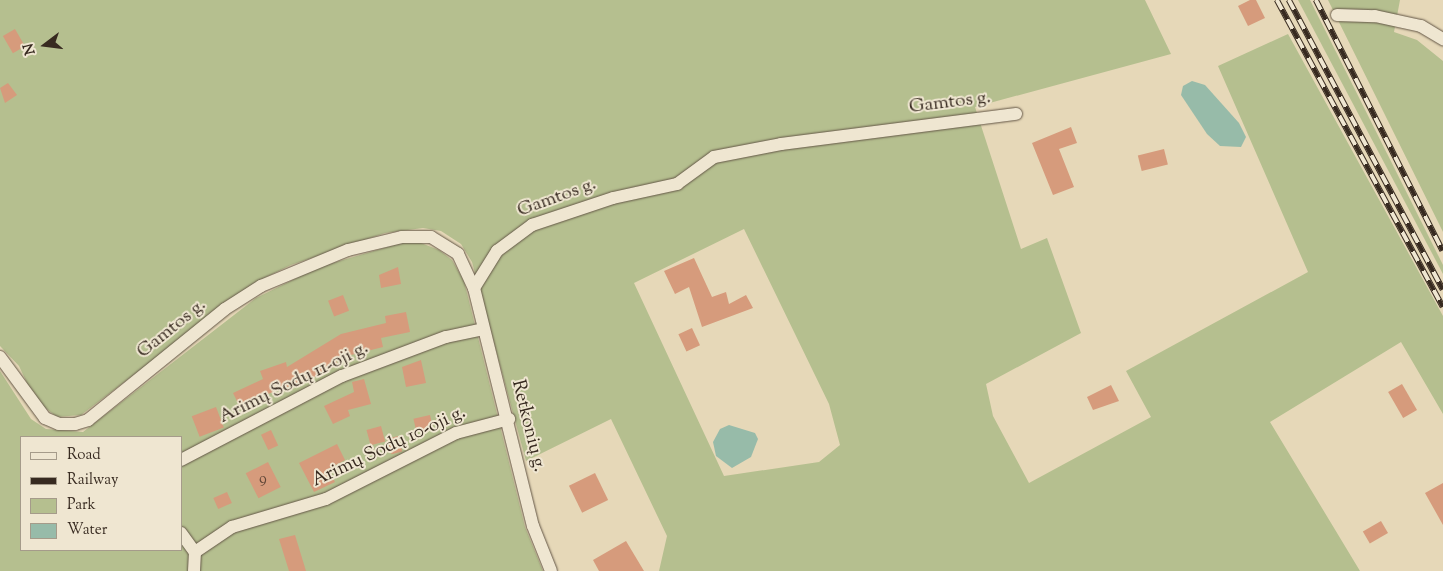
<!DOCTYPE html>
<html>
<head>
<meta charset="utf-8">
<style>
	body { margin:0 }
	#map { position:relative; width:1443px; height:571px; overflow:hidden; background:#e6d8b8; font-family:"Sorts Mill Goudy",serif }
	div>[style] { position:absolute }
	.green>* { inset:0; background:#b5bf8f }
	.water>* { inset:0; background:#97bba9 }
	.building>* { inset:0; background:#d69b7c; transform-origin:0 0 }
	.roads { filter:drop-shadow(0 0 1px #635646) drop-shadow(0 0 1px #635646) }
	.street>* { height:12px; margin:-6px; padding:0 6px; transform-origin:6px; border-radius:6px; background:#efe6d1 }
	.rail>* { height:5.5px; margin-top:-2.75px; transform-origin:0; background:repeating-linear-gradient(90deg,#efe6d1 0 11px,#372a20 0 22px); box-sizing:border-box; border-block:1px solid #372a20 }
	span { translate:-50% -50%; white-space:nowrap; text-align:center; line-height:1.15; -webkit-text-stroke:4px #efe6d1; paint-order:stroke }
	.number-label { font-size:16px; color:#5f4637 }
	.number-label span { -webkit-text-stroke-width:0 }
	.street-label { font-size:19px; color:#372a20 }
	.legend { position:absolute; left:20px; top:436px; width:162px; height:115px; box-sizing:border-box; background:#efe6d1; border:1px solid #a59b8a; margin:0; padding:6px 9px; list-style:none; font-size:15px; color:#372a20 }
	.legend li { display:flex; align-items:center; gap:10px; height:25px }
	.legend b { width:25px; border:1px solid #a59b8a }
	.north { position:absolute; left:20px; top:20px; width:50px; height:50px; -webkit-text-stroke:4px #efe6d1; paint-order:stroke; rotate:255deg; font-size:14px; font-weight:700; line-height:20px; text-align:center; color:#372a20 }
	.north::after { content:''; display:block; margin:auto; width:18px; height:22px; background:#372a20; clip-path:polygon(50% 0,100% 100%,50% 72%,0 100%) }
</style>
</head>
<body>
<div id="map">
	<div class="green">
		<div style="clip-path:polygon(evenodd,0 0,1145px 0,1171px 54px,975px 107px,1021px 249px,1047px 238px,1081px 333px,986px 384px,993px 416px,1029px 483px,1151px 417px,1126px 371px,1308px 272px,1218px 66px,1288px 34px,1443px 316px,1443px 414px,1401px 342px,1270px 422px,1360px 571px,659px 571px,667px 536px,611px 419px,526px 461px,472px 262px,461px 244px,441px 231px,423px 228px,385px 233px,291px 265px,256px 282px,81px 415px,57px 417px,35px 400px,19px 366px,0 346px,0 0,744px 229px,829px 404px,840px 445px,819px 462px,724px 476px,634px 283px,744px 229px)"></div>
		<div style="clip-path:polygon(1298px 0,1310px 0,1443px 265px,1443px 274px)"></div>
		<div style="clip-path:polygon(1328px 0,1400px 0,1394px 32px,1417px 40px,1443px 61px,1443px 232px)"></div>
		<div style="clip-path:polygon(evenodd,401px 243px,421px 243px,439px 250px,452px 260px,464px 281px,525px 527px,543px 571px,0 571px,0 371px,31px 419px,46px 429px,83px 432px,256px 298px,319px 267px,401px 243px,21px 437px,181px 437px,181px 550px,21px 550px,21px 437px)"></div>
	</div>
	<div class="water">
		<div style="clip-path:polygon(1192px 81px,1205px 85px,1239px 123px,1246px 137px,1241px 147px,1220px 146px,1207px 134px,1181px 95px,1183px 86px)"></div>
		<div style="clip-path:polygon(729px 425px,755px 433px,758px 439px,751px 457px,732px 468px,716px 456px,713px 442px,720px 429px)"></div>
	</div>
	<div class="building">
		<div style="clip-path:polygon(1250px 0,1256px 0,1265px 18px,1248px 26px,1238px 6px)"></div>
		<div style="left:15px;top:29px;width:20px;height:14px;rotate:60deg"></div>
		<div style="clip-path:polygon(8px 83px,17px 95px,5px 103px,0 88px)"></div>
		<div style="clip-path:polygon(1071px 127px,1077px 143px,1059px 149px,1074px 187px,1053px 195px,1032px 143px)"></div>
		<div style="left:1164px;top:149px;width:16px;height:27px;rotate:76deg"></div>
		<div style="clip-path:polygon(694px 258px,712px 297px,726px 292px,729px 304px,746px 295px,753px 308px,702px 327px,689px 287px,675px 294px,664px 271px)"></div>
		<div style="clip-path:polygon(398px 267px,401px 284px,381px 288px,379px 275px)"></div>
		<div style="left:343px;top:295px;width:17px;height:16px;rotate:69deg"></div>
		<div style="clip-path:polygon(406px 312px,410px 332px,381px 338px,383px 347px,335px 359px,338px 364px,313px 378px,265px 395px,241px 409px,233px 393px,263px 379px,260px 371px,286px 362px,287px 367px,341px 334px,386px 323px,385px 316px)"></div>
		<div style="left:692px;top:328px;width:19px;height:15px;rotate:65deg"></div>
		<div style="clip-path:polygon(421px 360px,426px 383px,406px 387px,402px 367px)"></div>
		<div style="clip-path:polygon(364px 379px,371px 404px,348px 410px,350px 416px,333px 424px,324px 406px,354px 392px,352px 382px)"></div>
		<div style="left:1402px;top:384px;width:30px;height:16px;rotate:60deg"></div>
		<div style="clip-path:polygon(1111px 385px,1119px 401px,1093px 410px,1087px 397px)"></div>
		<div style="left:216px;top:407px;width:22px;height:26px;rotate:69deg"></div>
		<div style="left:430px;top:415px;width:13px;height:17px;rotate:77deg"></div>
		<div style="left:381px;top:426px;width:16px;height:15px;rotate:75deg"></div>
		<div style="left:271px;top:430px;width:17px;height:11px;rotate:65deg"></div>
		<div style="left:398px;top:436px;width:16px;height:11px;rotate:75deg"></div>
		<div style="clip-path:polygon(337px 444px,345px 460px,328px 469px,335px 482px,314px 492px,299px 463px)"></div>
		<div style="left:268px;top:462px;width:28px;height:25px;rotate:63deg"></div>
		<div style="left:595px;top:473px;width:30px;height:29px;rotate:64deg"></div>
		<div style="clip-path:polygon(1443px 483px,1443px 525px,1425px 493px)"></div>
		<div style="left:227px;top:492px;width:12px;height:15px;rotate:66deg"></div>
		<div style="left:1381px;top:521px;width:14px;height:21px;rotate:60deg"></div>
		<div style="clip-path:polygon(295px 535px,306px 571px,289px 571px,279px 539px)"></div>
		<div style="clip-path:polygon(626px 541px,644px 571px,599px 571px,593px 560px)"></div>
	</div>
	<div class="roads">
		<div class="street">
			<div style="left:1337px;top:15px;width:38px;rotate:2deg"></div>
			<div style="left:1375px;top:16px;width:47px;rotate:12.3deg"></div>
			<div style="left:1421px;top:26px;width:26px;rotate:31deg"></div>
			<div style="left:474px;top:288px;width:44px;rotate:-58.1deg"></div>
			<div style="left:497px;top:251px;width:44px;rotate:-36.6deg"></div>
			<div style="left:532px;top:225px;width:85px;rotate:-18.4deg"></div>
			<div style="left:613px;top:198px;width:66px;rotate:-12.3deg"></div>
			<div style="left:677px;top:184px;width:46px;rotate:-36.1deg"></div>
			<div style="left:714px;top:157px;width:68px;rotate:-11deg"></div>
			<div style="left:781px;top:144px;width:237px;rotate:-7.3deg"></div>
			<div style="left:0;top:357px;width:76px;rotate:53.6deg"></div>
			<div style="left:45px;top:418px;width:15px;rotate:23deg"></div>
			<div style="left:59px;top:424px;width:16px"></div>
			<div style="left:75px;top:424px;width:14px;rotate:-17deg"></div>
			<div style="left:88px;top:420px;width:176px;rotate:-39deg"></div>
			<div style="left:225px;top:309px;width:43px;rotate:-32.6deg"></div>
			<div style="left:261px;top:286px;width:94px;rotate:-22.5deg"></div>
			<div style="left:348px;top:250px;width:56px;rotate:-13.5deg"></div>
			<div style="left:402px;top:237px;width:29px"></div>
			<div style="left:431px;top:237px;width:32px;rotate:32deg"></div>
			<div style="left:458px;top:254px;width:38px;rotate:65deg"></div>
			<div style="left:474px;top:288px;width:245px;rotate:76.1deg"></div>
			<div style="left:533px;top:526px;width:48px;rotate:68.2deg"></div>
			<div style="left:181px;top:460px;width:182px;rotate:-27.6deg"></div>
			<div style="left:342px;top:376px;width:111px;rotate:-20.6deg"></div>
			<div style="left:446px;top:337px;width:38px;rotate:-12deg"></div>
			<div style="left:181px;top:533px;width:24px;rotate:54deg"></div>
			<div style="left:194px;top:571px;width:19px;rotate:-87deg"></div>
			<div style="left:195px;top:552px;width:45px;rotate:-34deg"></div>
			<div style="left:232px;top:527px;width:98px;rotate:-16.6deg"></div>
			<div style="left:326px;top:499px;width:146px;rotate:-26.9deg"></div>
			<div style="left:456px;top:433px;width:55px;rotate:-14.8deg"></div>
		</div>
	</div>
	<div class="rail">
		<div style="left:1277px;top:0;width:349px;rotate:61.6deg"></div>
		<div style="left:1289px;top:0;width:328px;rotate:62deg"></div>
		<div style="left:1316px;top:0;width:281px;rotate:63.2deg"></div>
	</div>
	<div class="number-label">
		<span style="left:263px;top:480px">9</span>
	</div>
	<div class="street-label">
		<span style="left:950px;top:103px;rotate:-7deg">Gamtos g.</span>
		<span style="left:557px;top:198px;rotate:-20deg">Gamtos g.</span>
		<span style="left:172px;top:329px;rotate:-39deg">Gamtos g.</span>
		<span style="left:294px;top:383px;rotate:-26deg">Arimų Sodų 11-oji g.</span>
		<span style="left:528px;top:426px;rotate:76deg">Retkonių g.</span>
		<span style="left:389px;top:447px;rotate:-25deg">Arimų Sodų 10-oji g.</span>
	</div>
	<ul class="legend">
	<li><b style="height:6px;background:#efe6d1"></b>Road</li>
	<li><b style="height:6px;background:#372a20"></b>Railway</li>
	<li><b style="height:14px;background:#b5bf8f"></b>Park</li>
	<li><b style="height:14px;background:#97bba9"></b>Water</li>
	</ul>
	<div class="north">N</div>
</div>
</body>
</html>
